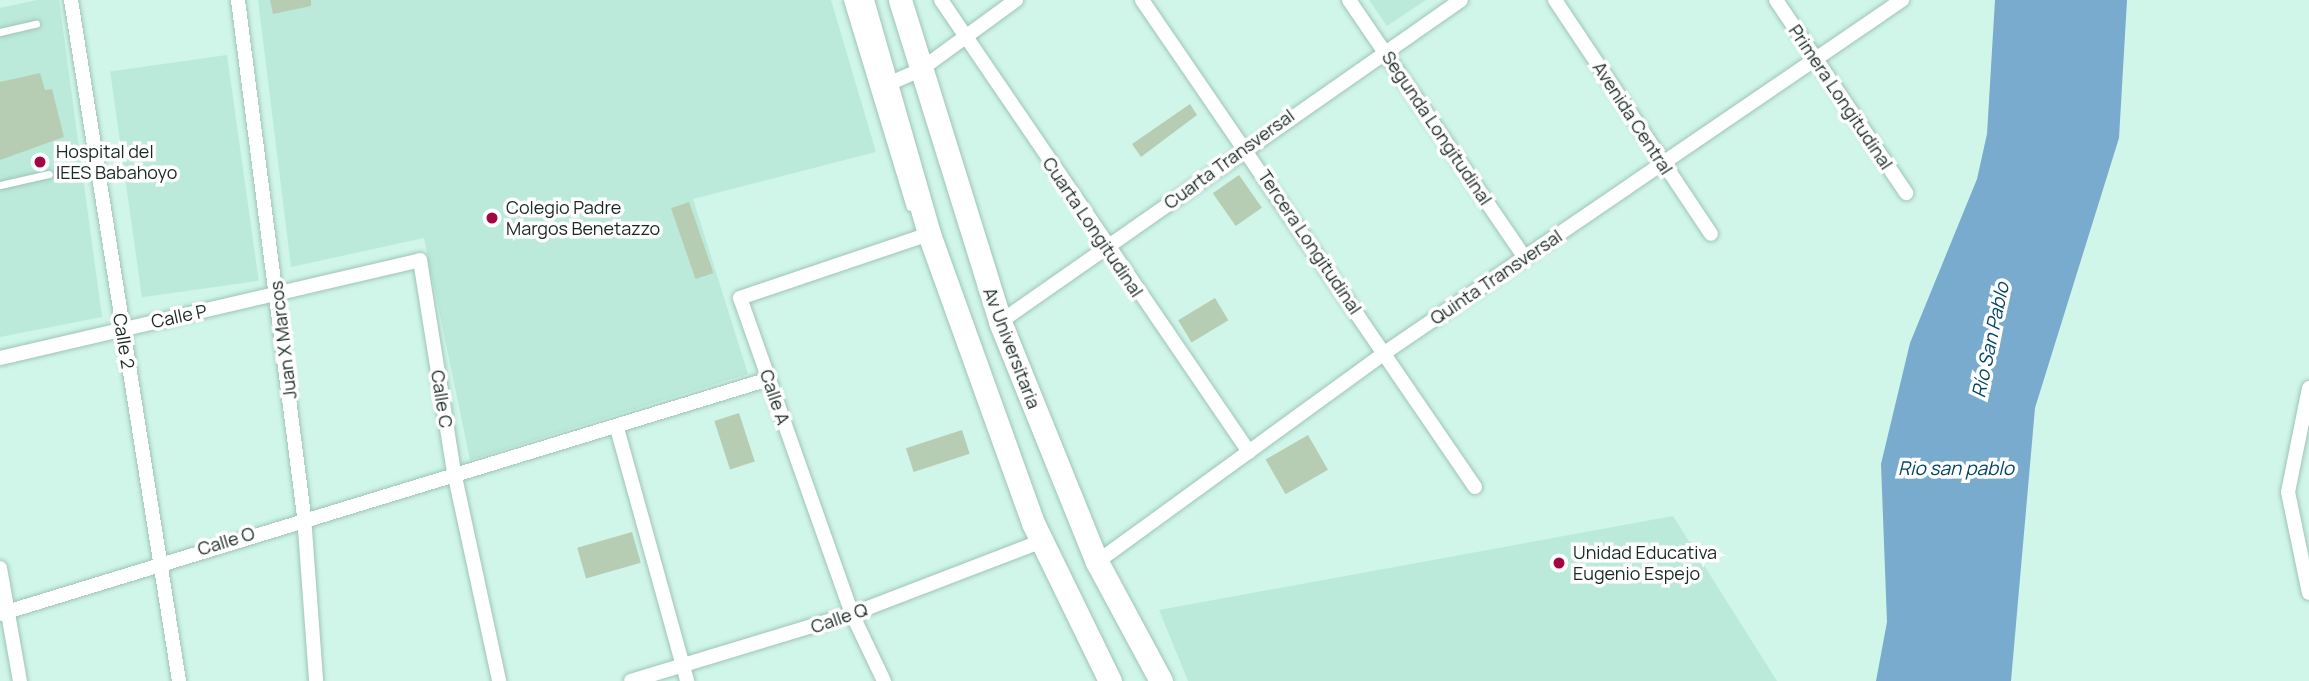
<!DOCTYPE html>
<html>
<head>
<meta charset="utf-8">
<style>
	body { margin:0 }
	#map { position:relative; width:2309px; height:681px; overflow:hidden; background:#d0f6e9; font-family:Manrope,sans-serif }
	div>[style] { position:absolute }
	.built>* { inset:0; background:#bbeada; transform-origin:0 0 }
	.water>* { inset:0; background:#78abce }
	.building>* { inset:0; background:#b7cdb3; transform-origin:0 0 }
	.roads { filter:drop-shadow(0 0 2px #9fc4b8) drop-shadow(0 0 2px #9fc4b8) }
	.service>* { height:7px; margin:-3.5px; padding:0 3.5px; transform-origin:3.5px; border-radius:3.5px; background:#fff }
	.minor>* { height:14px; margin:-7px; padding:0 7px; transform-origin:7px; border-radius:7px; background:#fff }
	.trunk>* { height:23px; margin:-11.5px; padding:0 11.5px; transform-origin:11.5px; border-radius:11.5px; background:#fff }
	.dots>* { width:19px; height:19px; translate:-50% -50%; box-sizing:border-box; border:4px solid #fff; border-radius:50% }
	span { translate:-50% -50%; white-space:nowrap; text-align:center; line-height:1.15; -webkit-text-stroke:7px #fff; paint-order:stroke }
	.street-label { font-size:18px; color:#192823 }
	.poi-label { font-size:18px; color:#192823 }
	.left { translate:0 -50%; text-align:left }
	.water-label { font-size:19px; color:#004567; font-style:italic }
</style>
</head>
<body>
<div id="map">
	<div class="built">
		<div style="clip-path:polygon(37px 0,59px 0,102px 317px,0 337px,0 8px)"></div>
		<div style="clip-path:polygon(258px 0,831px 0,876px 152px,693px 199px,748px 374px,470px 460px,424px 238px,291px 267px)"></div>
		<div style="clip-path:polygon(1369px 0,1426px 0,1387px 26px)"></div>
		<div style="left:227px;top:55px;width:228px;height:118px;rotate:82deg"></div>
		<div style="clip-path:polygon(1673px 516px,1777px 681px,1188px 681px,1159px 610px)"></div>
	</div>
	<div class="water">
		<div style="clip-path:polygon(1995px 0,2127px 0,2119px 138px,2035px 408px,2011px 681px,1876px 681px,1887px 622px,1881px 464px,1910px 343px,1977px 179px,1987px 134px)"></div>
	</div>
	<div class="building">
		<div style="clip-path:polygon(270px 0,311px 0,311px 6px,273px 14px)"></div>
		<div style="clip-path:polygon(40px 73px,45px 90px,52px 89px,64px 137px,0 160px,0 82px)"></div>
		<div style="clip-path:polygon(1190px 104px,1197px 115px,1141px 157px,1132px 144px)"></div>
		<div style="left:1239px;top:175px;width:40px;height:32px;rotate:55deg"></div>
		<div style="left:689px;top:202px;width:75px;height:19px;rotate:71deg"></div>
		<div style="left:1215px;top:298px;width:26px;height:43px;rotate:59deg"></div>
		<div style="left:739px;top:413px;width:51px;height:26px;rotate:72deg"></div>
		<div style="left:962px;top:430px;width:25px;height:59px;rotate:72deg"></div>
		<div style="left:1308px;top:435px;width:40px;height:49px;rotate:60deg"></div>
		<div style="left:632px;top:532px;width:32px;height:57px;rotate:74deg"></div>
	</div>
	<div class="roads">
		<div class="service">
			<div style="left:847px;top:0;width:216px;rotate:73.1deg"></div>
			<div style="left:0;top:32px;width:37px;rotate:-13deg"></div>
			<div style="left:0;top:185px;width:50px;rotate:-12.7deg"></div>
		</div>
		<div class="minor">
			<div style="left:71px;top:0;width:690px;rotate:80.99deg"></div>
			<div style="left:238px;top:0;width:520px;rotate:82.71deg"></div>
			<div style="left:304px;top:516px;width:165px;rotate:85.8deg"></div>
			<div style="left:941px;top:0;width:547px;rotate:55.73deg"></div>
			<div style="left:1142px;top:0;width:590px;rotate:55.64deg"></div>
			<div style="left:1349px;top:0;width:311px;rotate:55.7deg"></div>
			<div style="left:1555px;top:0;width:281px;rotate:56.3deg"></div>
			<div style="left:1776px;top:0;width:233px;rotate:56deg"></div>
			<div style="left:884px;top:86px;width:39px;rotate:-24deg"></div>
			<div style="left:920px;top:70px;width:119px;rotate:-36.1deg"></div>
			<div style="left:1000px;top:322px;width:562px;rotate:-34.93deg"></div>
			<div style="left:0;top:358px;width:431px;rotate:-13.1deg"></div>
			<div style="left:420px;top:260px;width:215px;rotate:80.9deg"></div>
			<div style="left:454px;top:472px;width:214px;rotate:77.8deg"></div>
			<div style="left:2309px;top:388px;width:106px;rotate:101.4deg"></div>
			<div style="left:2288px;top:492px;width:103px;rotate:78.3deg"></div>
			<div style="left:617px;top:428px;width:263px;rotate:74.5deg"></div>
			<div style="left:1097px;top:562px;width:357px;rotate:-36deg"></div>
			<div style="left:1386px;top:352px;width:625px;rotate:-34.3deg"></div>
			<div style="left:0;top:568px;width:115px;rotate:80deg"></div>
			<div style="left:0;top:614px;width:804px;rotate:-16.99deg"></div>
			<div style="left:631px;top:681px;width:231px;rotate:-16.9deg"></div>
			<div style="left:852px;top:614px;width:204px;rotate:-21deg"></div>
			<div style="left:884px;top:681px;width:74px;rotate:-115.5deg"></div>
			<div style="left:852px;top:614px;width:335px;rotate:-109.5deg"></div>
			<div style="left:740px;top:298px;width:200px;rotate:-18.7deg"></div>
		</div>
		<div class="trunk">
			<div style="left:862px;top:0;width:243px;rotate:74deg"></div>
			<div style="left:929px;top:234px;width:307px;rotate:70.2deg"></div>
			<div style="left:1033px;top:523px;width:176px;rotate:64deg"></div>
			<div style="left:900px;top:0;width:337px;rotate:72.7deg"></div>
			<div style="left:1000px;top:322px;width:259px;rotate:68deg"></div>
			<div style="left:1097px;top:562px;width:135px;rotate:61.7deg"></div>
		</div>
	</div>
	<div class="dots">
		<div style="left:40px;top:162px;background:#a20743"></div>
		<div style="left:492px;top:218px;background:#a20743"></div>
		<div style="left:1559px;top:563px;background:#a20743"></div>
	</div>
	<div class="street-label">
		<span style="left:1841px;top:97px;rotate:56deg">Primera Longitudinal</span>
		<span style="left:1633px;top:118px;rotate:57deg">Avenida Central</span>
		<span style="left:1437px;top:128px;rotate:56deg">Segunda Longitudinal</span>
		<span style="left:1229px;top:159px;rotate:-36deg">Cuarta Transversal</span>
		<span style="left:1093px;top:227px;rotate:56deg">Cuarta Longitudinal</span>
		<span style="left:1310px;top:242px;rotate:56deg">Tercera Longitudinal</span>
		<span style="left:1496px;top:277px;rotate:-34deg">Quinta Transversal</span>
		<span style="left:179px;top:316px;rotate:-12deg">Calle P</span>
		<span style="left:283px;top:340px;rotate:-97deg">Juan X Marcos</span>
		<span style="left:124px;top:341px;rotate:81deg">Calle 2</span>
		<span style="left:1012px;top:348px;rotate:69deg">Av Universitaria</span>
		<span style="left:775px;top:397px;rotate:71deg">Calle A</span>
		<span style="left:442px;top:399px;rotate:81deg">Calle C</span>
		<span style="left:226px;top:541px;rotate:-17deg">Calle O</span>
		<span style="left:839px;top:618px;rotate:-19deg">Calle Q</span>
	</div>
	<div class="poi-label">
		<span class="left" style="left:56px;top:162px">Hospital del<br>IEES Babahoyo</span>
		<span class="left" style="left:506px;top:218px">Colegio Padre<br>Margos Benetazzo</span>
		<span class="left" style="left:1573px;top:563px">Unidad Educativa<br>Eugenio Espejo</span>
	</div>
	<div class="water-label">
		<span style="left:1991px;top:340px;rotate:-78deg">Río San Pablo</span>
		<span style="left:1956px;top:469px">Rio san pablo</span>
	</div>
</div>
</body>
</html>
